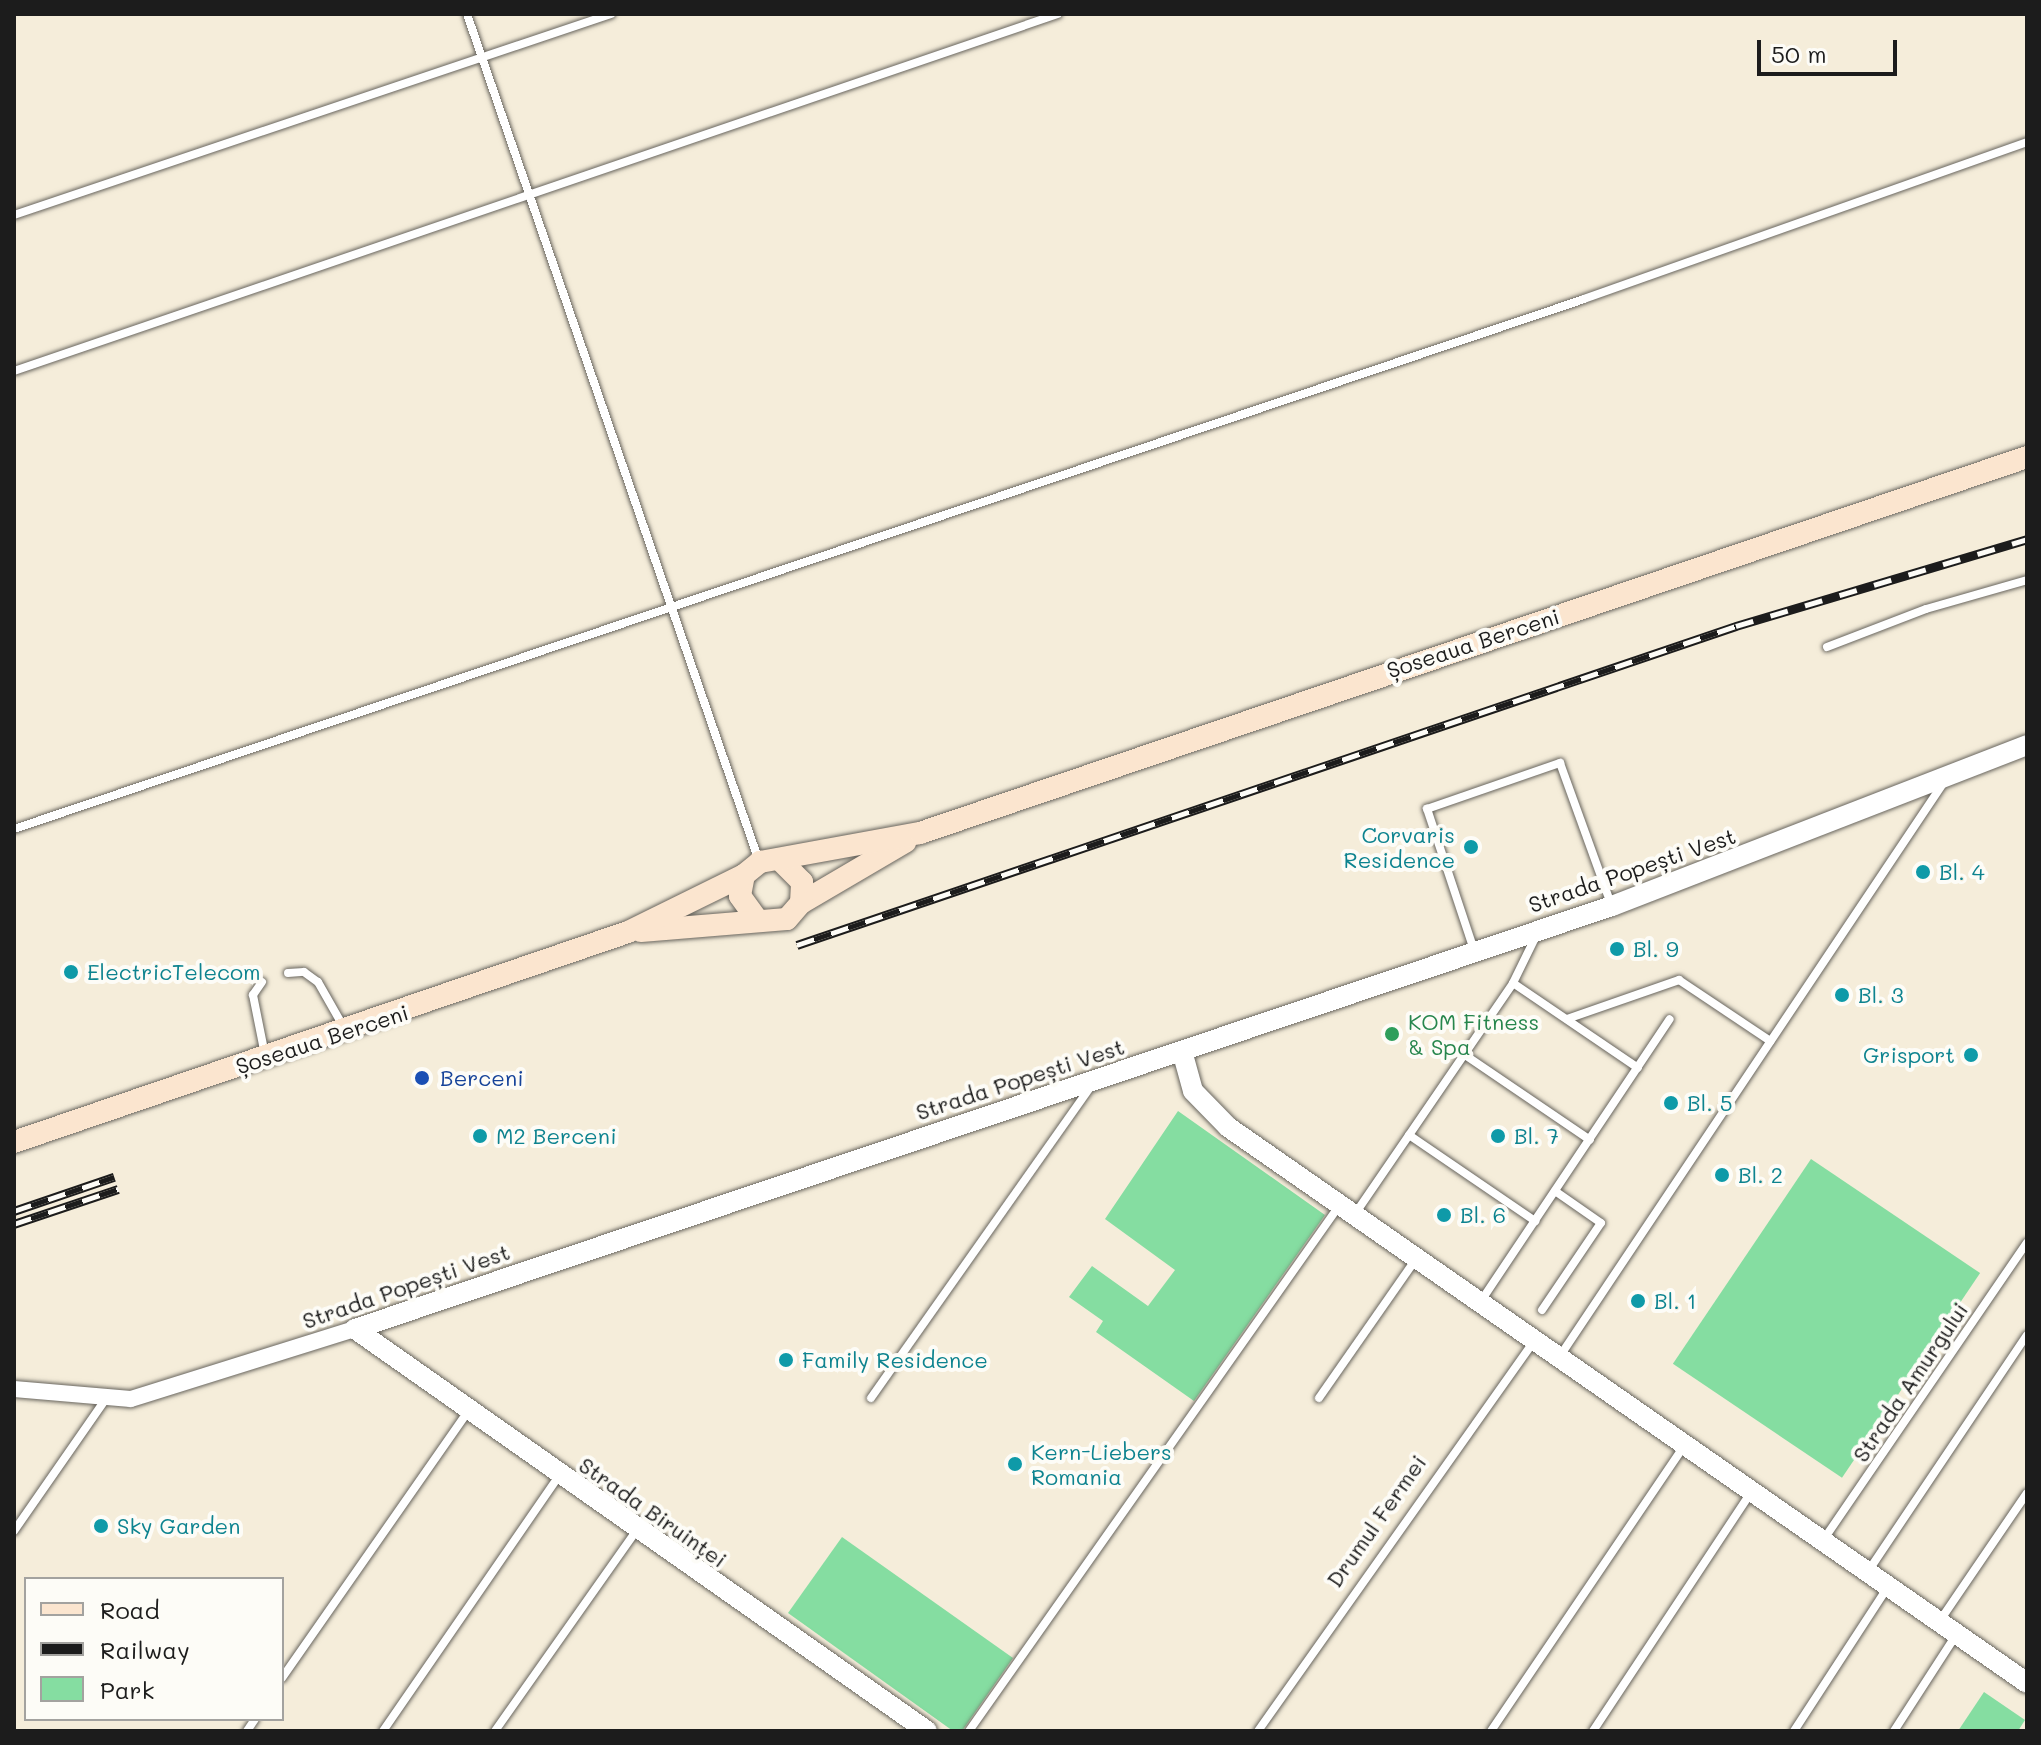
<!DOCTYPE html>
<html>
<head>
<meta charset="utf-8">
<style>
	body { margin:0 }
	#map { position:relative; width:2041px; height:1745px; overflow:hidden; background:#f5edda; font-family:Mali,sans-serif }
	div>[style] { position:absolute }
	.green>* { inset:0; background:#85dda1; transform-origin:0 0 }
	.roads { filter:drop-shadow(0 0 2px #68655e) drop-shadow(0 0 2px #68655e) }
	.service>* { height:8px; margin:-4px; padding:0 4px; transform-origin:4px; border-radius:4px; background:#fff }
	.minor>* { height:16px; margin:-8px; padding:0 8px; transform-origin:8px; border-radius:8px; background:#fff }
	.tertiary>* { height:20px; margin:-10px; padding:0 10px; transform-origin:10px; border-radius:10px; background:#fff }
	.secondary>* { height:22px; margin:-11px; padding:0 11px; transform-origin:11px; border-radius:11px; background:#fbe5cf }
	.rail>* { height:9px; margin-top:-4.5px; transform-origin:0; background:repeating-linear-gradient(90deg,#fdfcf7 0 18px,#1c1c1c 0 36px); box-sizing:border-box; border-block:2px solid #1c1c1c }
	.dots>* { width:22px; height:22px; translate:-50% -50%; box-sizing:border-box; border:4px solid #fdfcf7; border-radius:50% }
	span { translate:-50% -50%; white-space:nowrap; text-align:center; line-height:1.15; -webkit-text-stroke:8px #fdfcf7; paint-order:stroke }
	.street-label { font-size:22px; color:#1c1c1c }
	.culture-label { font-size:22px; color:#0d838f }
	.right { translate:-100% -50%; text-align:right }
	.left { translate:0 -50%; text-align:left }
	.leisure-label { font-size:22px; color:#27864d }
	.transit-label { font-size:22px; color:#164399 }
	.frame { position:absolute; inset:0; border:16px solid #1c1c1c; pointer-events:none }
	.legend { position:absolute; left:24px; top:1577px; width:260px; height:144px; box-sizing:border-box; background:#fdfcf7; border:2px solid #a3a29f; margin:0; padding:10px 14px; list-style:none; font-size:24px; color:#1c1c1c }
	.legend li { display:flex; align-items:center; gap:16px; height:40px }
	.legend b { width:40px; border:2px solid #a3a29f }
	.scale { position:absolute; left:1757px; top:40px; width:140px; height:36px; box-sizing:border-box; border:4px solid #1c1c1c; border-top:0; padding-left:10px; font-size:24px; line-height:28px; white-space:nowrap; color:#1c1c1c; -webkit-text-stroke:6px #fdfcf7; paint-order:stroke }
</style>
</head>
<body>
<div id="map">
	<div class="green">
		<div style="clip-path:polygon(1178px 1111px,1325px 1215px,1194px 1401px,1096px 1332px,1103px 1321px,1069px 1297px,1092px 1266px,1148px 1306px,1175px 1270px,1105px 1219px)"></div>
		<div style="left:1811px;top:1159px;width:204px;height:247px;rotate:34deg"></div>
		<div style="clip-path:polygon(842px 1537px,1013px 1658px,962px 1731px,953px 1731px,788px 1613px)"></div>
		<div style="clip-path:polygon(1984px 1692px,2025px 1720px,2018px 1731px,1958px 1731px)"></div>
	</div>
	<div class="roads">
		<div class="service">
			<div style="left:467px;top:14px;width:896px;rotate:70.98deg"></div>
			<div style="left:14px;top:215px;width:630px;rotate:-18.61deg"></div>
			<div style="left:14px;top:371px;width:1103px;rotate:-18.88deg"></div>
			<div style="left:1827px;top:647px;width:106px;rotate:-21deg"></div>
			<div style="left:1926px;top:609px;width:105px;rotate:-16deg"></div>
			<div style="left:14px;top:829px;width:1657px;rotate:-18.65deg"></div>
			<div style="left:1584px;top:299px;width:470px;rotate:-19.5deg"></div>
			<div style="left:1474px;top:950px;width:149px;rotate:-108.4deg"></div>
			<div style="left:1427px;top:809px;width:141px;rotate:-19.1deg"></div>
			<div style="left:1560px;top:763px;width:150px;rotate:70.1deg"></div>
			<div style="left:288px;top:973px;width:16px;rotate:-4deg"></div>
			<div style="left:304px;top:972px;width:17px;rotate:36deg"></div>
			<div style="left:318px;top:982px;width:51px;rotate:60.4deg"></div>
			<div style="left:262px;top:982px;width:16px;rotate:125deg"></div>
			<div style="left:253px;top:995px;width:61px;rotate:78.7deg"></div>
			<div style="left:1513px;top:983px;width:151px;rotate:34.2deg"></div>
			<div style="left:1567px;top:1019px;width:119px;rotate:-19.2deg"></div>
			<div style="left:1679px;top:980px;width:110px;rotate:33.8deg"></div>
			<div style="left:1465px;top:1055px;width:151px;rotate:34.2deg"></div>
			<div style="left:1409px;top:1135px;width:153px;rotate:34.3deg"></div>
			<div style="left:1355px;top:1214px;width:280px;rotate:-55.6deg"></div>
			<div style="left:1513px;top:983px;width:55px;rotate:-63.9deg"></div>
			<div style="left:1481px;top:1301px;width:339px;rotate:-56.2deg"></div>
			<div style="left:1542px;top:1310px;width:105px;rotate:-55.9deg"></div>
			<div style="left:1601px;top:1223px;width:56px;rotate:-145.2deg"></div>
			<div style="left:1560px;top:1356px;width:691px;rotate:-56.22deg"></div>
			<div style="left:871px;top:1398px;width:380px;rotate:-54.8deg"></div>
			<div style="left:1319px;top:1398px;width:169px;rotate:-55.1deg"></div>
			<div style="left:14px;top:1531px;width:160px;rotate:-55.2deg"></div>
			<div style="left:1824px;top:1539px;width:359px;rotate:-55.6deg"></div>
			<div style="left:1869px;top:1570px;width:283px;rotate:-56.1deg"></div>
			<div style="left:1939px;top:1622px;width:156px;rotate:-55.7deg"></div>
			<div style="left:282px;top:1678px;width:323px;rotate:-55.1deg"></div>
			<div style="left:247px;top:1731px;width:14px;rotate:-56deg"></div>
			<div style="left:383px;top:1731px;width:310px;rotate:-55.4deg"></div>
			<div style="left:495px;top:1731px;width:246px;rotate:-54.8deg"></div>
			<div style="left:969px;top:1731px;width:642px;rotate:-54.83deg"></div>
			<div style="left:1258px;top:1731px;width:478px;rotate:-54.7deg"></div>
			<div style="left:1491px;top:1731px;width:344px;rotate:-55.9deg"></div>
			<div style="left:1593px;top:1731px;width:287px;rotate:-56.5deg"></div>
			<div style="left:1794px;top:1731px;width:172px;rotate:-56.9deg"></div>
			<div style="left:1894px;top:1731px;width:114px;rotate:-57.1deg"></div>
		</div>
		<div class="minor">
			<div style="left:14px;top:1389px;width:117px;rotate:4.9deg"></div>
			<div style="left:131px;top:1399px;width:235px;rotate:-17.4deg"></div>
		</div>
		<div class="tertiary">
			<div style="left:1182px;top:1051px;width:41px;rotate:74.6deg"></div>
			<div style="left:1193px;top:1091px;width:50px;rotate:45.8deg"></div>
			<div style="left:1228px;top:1127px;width:973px;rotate:34.83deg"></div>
			<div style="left:355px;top:1329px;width:1326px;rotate:-18.6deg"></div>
			<div style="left:1612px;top:906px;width:445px;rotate:-21.2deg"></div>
			<div style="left:355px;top:1329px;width:699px;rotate:35.1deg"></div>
		</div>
		<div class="secondary">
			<div style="left:744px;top:875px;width:21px;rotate:101deg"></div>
			<div style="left:740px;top:896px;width:29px;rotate:54deg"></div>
			<div style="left:801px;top:903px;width:121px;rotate:-30.4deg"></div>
			<div style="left:641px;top:931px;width:146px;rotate:-4.7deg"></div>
			<div style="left:787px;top:919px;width:21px;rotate:-49deg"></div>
			<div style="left:801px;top:903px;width:21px;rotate:-87deg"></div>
			<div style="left:802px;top:882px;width:30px;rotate:-135deg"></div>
			<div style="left:14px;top:1142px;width:649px;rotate:-18.88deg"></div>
			<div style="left:628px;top:932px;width:129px;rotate:-26.2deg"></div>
			<div style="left:744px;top:875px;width:21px;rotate:-39deg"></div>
			<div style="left:760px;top:862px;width:163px;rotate:-10.3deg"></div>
			<div style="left:920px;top:833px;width:1169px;rotate:-18.76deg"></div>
		</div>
	</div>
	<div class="rail">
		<div style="left:797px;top:945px;width:992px;rotate:-18.76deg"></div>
		<div style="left:1736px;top:626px;width:304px;rotate:-16.6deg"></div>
		<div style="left:14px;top:1211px;width:106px;rotate:-18.8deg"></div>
		<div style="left:14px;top:1224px;width:110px;rotate:-18.6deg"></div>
	</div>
	<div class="dots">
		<div style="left:1471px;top:847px;background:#0f9aa8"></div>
		<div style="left:1923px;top:872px;background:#0f9aa8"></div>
		<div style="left:1617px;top:949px;background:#0f9aa8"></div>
		<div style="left:71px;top:972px;background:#0f9aa8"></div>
		<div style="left:1842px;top:995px;background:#0f9aa8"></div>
		<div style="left:1392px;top:1034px;background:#2e9e5b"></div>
		<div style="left:1971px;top:1055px;background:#0f9aa8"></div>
		<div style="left:422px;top:1078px;background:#1a4fb4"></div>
		<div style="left:1671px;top:1103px;background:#0f9aa8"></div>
		<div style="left:480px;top:1136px;background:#0f9aa8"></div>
		<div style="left:1498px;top:1136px;background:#0f9aa8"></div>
		<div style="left:1722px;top:1175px;background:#0f9aa8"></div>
		<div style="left:1444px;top:1215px;background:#0f9aa8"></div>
		<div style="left:1638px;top:1301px;background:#0f9aa8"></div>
		<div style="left:786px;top:1360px;background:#0f9aa8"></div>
		<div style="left:1015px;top:1464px;background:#0f9aa8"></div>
		<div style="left:101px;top:1526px;background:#0f9aa8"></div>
	</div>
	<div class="street-label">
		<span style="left:1473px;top:643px;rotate:-18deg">Șoseaua Berceni</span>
		<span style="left:1632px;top:870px;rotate:-19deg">Strada Popești Vest</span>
		<span style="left:322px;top:1039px;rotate:-18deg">Șoseaua Berceni</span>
		<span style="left:1020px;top:1079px;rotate:-18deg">Strada Popești Vest</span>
		<span style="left:406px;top:1286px;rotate:-19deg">Strada Popești Vest</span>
		<span style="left:1910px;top:1382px;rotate:-56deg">Strada Amurgului</span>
		<span style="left:653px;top:1512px;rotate:35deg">Strada Biruinței</span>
		<span style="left:1376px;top:1521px;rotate:-55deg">Drumul Fermei</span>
	</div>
	<div class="culture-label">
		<span class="right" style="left:1455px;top:847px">Corvaris<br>Residence</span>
		<span class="left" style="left:1939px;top:872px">Bl. 4</span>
		<span class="left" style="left:1633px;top:949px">Bl. 9</span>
		<span class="left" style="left:87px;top:972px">ElectricTelecom</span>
		<span class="left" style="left:1858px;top:995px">Bl. 3</span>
		<span class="right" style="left:1955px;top:1055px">Grisport</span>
		<span class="left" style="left:1687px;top:1103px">Bl. 5</span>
		<span class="left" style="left:496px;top:1136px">M2 Berceni</span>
		<span class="left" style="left:1514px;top:1136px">Bl. 7</span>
		<span class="left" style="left:1738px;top:1175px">Bl. 2</span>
		<span class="left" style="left:1460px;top:1215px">Bl. 6</span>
		<span class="left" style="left:1654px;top:1301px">Bl. 1</span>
		<span class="left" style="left:802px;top:1360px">Family Residence</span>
		<span class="left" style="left:1031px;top:1464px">Kern-Liebers<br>Romania</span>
		<span class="left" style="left:117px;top:1526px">Sky Garden</span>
	</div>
	<div class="leisure-label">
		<span class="left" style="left:1408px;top:1034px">KOM Fitness<br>&amp; Spa</span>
	</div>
	<div class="transit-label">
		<span class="left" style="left:440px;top:1078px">Berceni</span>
	</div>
	<div class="frame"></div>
	<ul class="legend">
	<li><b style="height:10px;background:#fbe5cf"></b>Road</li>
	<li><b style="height:10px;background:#1c1c1c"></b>Railway</li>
	<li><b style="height:22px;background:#85dda1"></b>Park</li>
	</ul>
	<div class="scale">50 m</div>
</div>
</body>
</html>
